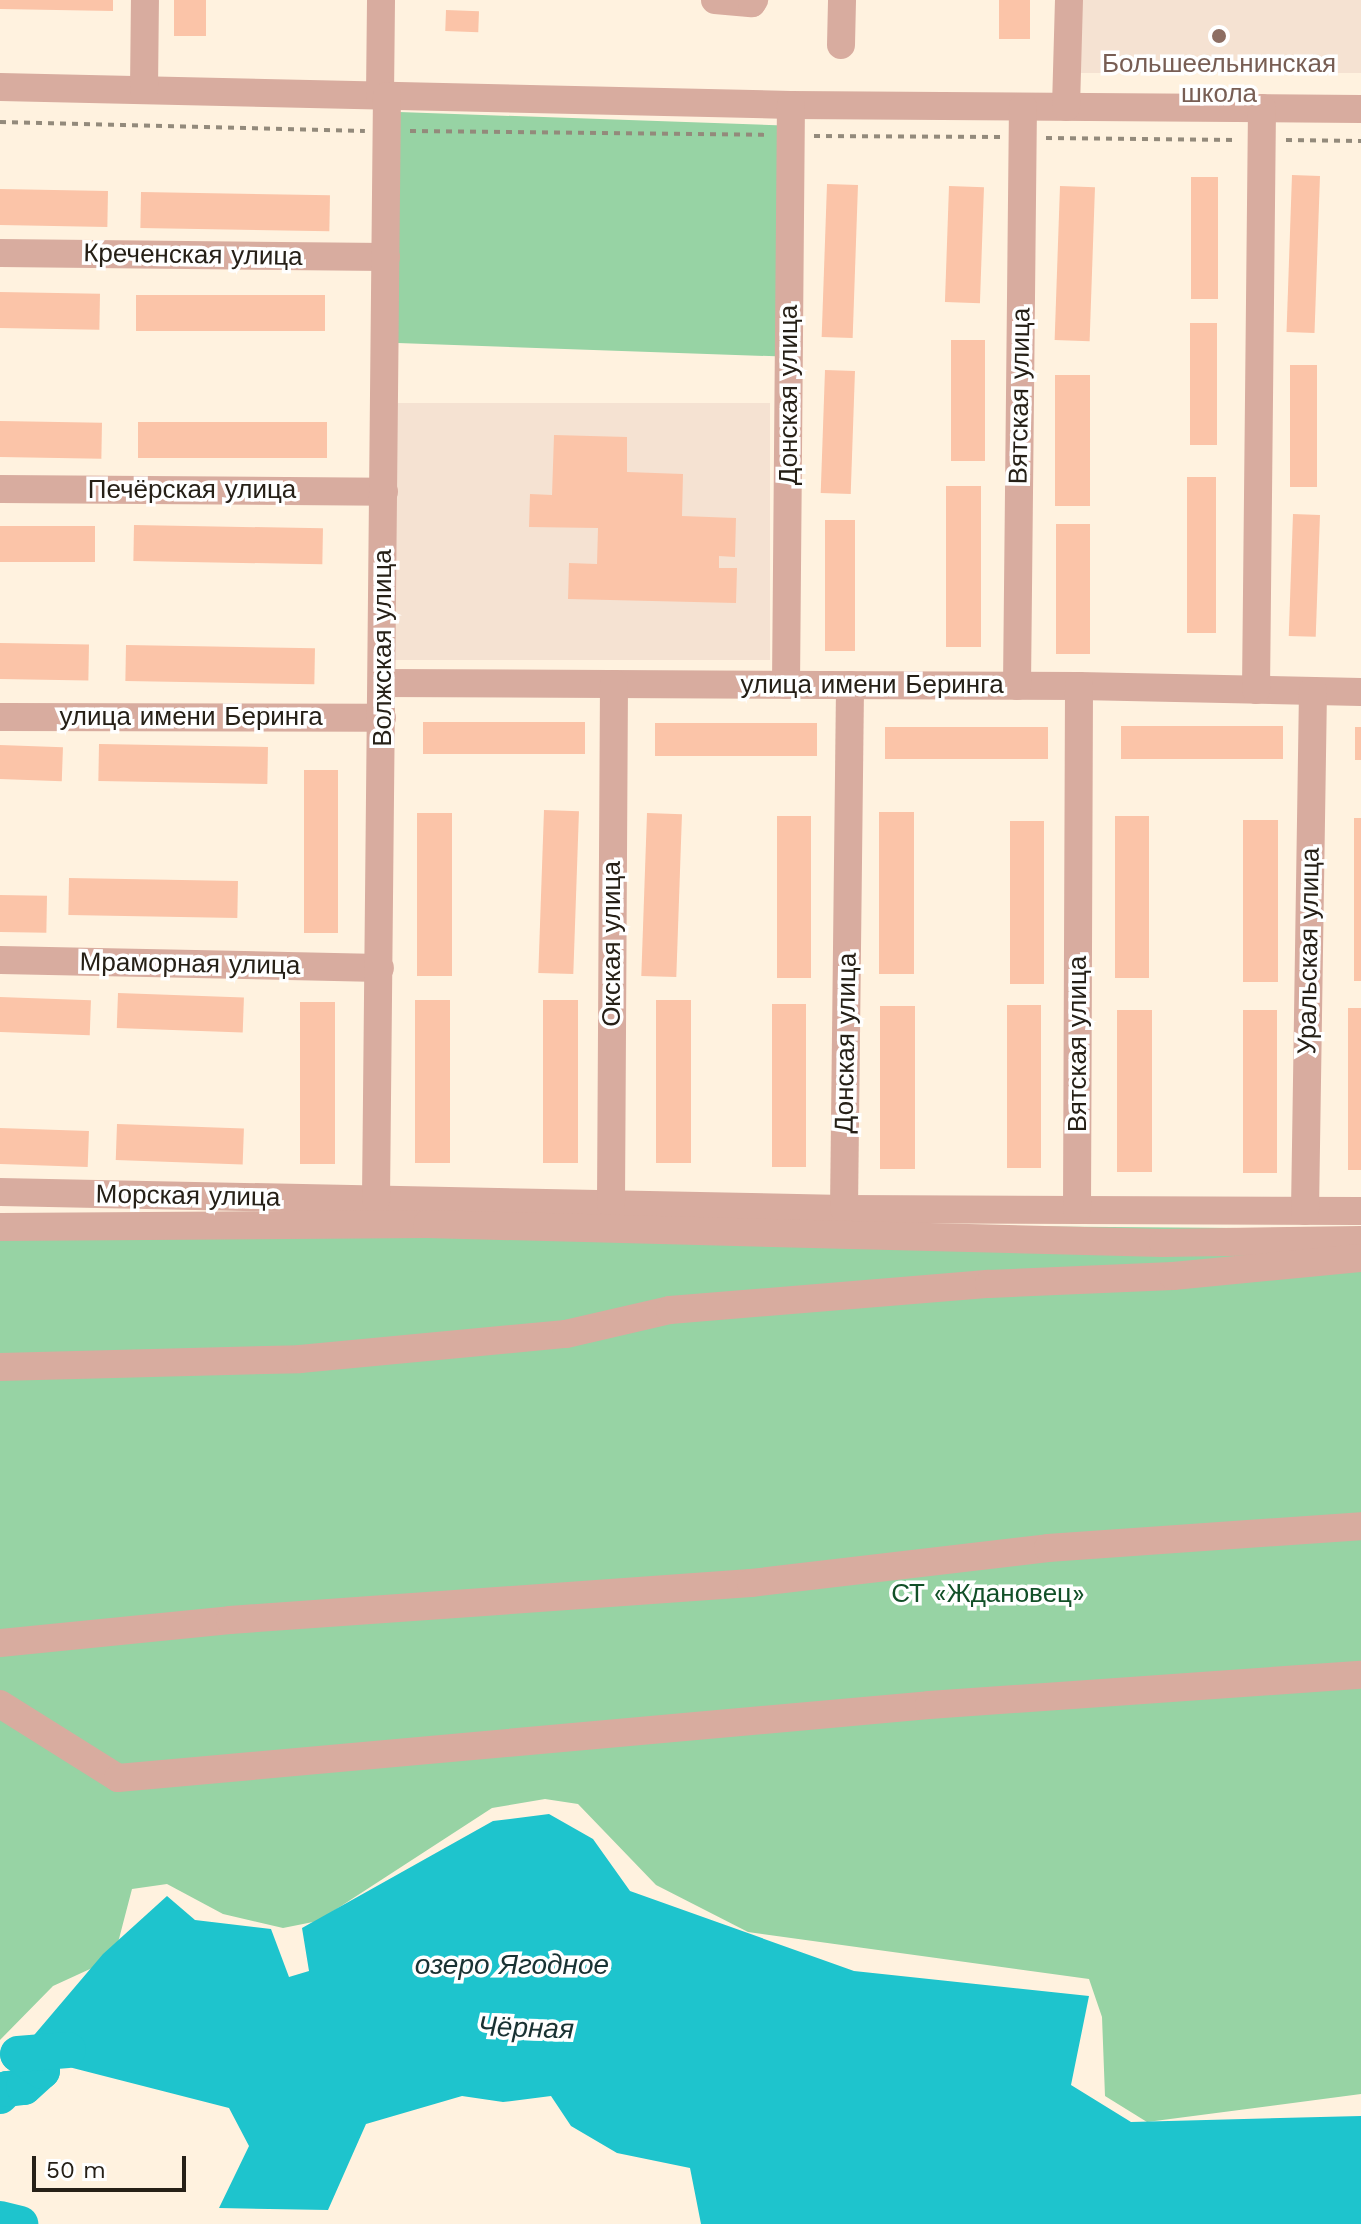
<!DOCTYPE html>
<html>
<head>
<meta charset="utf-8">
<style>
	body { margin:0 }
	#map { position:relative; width:1361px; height:2224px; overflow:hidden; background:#fff2df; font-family:"Work Sans",sans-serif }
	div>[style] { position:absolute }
	.education>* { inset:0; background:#f5e2d2; transform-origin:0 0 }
	.green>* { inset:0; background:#97d3a4; transform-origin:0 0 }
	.water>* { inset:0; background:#1ec4cd }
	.river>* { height:36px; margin:-18px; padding:0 18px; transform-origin:18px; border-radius:18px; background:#1ec4cd }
	.building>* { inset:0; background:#fbc4a8; transform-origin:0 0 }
	.path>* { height:4px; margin-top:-2px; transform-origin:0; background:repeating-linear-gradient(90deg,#938a7b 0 6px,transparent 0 12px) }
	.minor>* { height:28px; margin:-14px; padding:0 14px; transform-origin:14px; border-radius:14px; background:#d8ac9f }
	.dots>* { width:22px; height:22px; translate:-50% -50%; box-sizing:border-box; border:4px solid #fff; border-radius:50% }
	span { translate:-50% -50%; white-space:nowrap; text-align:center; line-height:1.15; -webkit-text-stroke:7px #fff; paint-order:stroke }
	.education-label { font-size:26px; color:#785e54 }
	.street-label { font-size:26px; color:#262017 }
	.park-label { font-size:26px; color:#125028 }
	.water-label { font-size:28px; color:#193233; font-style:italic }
	.scale { position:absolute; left:32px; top:2156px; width:154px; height:36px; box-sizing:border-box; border:4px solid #262017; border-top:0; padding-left:10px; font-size:24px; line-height:28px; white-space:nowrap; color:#262017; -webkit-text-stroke:6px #fff; paint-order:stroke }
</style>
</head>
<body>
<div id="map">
	<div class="education">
		<div style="left:1079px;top:0;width:282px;height:73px"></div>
		<div style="left:395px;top:403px;width:375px;height:257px"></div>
	</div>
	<div class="green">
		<div style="left:399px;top:112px;width:385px;height:231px;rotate:2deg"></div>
		<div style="clip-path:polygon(0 1218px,1361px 1229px,1361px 2094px,1147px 2122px,1105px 2096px,1102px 2017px,1089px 1979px,748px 1932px,656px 1885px,578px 1804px,545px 1799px,492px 1808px,318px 1921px,283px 1928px,223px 1914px,167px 1884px,132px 1889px,114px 1958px,53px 1986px,0 2040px)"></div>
	</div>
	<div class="water">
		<div style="clip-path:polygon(549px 1814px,593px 1839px,630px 1891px,854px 1971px,1089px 1996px,1071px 2085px,1131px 2122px,1361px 2116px,1361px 2224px,701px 2224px,690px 2168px,617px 2153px,571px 2126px,551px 2096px,503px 2102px,462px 2096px,366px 2124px,328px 2210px,219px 2208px,249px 2146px,229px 2108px,18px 2054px,103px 1954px,167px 1896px,195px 1920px,271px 1929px,289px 1977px,309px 1971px,302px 1928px,493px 1821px)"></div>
	</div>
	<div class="river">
		<div style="left:0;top:2096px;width:10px;rotate:-45deg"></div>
		<div style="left:7px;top:2089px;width:17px;rotate:-7deg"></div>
		<div style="left:24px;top:2087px;width:24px;rotate:-42deg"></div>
		<div style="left:42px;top:2071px;width:29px;rotate:-145deg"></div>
		<div style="left:18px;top:2054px;width:50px;rotate:-4.6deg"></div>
		<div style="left:0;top:2219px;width:21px;rotate:14deg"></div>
	</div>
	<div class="building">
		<div style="clip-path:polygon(0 0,113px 0,113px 11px,0 9px)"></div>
		<div style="left:174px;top:0;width:32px;height:36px"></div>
		<div style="left:999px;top:0;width:31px;height:39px"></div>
		<div style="left:446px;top:10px;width:33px;height:21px;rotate:2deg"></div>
		<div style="left:1292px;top:175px;width:28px;height:157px;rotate:2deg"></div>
		<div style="left:1191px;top:177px;width:27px;height:122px"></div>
		<div style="left:827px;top:184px;width:31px;height:153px;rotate:2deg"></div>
		<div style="left:949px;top:186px;width:35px;height:116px;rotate:2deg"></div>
		<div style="left:1060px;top:186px;width:35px;height:154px;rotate:2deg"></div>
		<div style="left:0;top:189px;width:108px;height:36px;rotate:1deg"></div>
		<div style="left:141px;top:192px;width:189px;height:36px;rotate:1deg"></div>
		<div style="left:0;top:292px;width:100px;height:36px;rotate:1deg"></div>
		<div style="left:136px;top:295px;width:189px;height:36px"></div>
		<div style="left:1190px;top:323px;width:27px;height:122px"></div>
		<div style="left:951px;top:340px;width:34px;height:121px"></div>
		<div style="left:1290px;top:365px;width:27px;height:122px"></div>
		<div style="left:825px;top:370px;width:30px;height:123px;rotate:2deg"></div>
		<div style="left:1055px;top:375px;width:35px;height:131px"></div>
		<div style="left:0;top:421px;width:102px;height:36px;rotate:1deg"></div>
		<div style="left:138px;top:422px;width:189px;height:36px"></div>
		<div style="clip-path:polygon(554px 435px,627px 437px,627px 472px,683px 474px,682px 516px,736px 518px,735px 557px,719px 556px,719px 568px,737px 568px,736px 603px,568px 599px,569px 563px,597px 564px,598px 528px,529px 527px,530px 494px,552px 495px)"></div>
		<div style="left:1187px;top:477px;width:29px;height:156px"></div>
		<div style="left:946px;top:486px;width:35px;height:161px"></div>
		<div style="left:1293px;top:514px;width:27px;height:122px;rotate:2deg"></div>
		<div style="left:825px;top:520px;width:30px;height:131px"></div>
		<div style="left:1056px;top:524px;width:34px;height:130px"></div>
		<div style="left:134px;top:525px;width:189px;height:36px;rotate:1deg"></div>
		<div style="left:0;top:526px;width:95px;height:36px"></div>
		<div style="left:0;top:643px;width:89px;height:36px;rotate:1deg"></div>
		<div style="left:126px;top:645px;width:189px;height:36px;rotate:1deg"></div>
		<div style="left:423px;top:722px;width:162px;height:32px"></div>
		<div style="left:655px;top:723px;width:162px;height:33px"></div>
		<div style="left:1121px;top:726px;width:162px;height:33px"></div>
		<div style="left:885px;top:727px;width:163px;height:32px"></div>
		<div style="left:1355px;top:727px;width:6px;height:33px"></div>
		<div style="left:99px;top:744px;width:169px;height:37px;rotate:1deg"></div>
		<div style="left:0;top:745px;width:63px;height:34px;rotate:2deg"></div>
		<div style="left:304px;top:770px;width:34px;height:163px"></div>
		<div style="left:544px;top:810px;width:35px;height:163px;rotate:2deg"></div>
		<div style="left:879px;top:812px;width:35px;height:162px"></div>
		<div style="left:417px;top:813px;width:35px;height:163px"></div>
		<div style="left:647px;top:813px;width:35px;height:163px;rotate:2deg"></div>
		<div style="left:777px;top:816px;width:34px;height:162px"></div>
		<div style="left:1115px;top:816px;width:34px;height:162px"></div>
		<div style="left:1354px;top:818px;width:7px;height:163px"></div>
		<div style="left:1243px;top:820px;width:35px;height:162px"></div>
		<div style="left:1010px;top:821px;width:34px;height:163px"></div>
		<div style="left:69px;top:878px;width:169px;height:37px;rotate:1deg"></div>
		<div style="left:0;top:895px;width:47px;height:37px;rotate:1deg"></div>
		<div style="left:118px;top:993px;width:126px;height:35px;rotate:2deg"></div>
		<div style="left:0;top:997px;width:91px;height:35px;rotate:2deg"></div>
		<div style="left:415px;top:1000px;width:35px;height:163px"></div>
		<div style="left:543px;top:1000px;width:35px;height:163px"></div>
		<div style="left:656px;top:1000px;width:35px;height:163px"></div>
		<div style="left:300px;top:1002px;width:35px;height:162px"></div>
		<div style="left:772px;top:1004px;width:34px;height:163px"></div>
		<div style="left:1007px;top:1005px;width:34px;height:163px"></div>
		<div style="left:880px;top:1006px;width:35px;height:163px"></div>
		<div style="left:1348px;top:1008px;width:13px;height:162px"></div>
		<div style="left:1117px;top:1010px;width:35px;height:162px"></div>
		<div style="left:1243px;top:1010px;width:34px;height:163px"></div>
		<div style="left:117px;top:1124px;width:127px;height:36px;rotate:2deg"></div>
		<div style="left:0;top:1128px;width:89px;height:36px;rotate:2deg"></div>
	</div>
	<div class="path">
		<div style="left:0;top:122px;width:365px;rotate:1.4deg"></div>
		<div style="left:410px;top:131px;width:359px;rotate:0.6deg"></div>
		<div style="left:814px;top:136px;width:187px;rotate:0.3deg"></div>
		<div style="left:1046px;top:138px;width:191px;rotate:0.6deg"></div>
		<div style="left:1286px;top:140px;width:75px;rotate:0.8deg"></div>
	</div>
	<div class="minor">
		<div style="left:715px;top:0;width:37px;rotate:5deg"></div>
		<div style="left:752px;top:3px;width:4px;rotate:-56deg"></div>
		<div style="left:841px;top:45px;width:45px;rotate:-88.7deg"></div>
		<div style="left:0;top:87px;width:791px;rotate:1.3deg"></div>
		<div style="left:791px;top:105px;width:570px;rotate:0.4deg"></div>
		<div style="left:144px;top:90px;width:90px;rotate:-89.4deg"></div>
		<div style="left:380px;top:96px;width:96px;rotate:-89.4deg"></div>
		<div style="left:1066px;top:107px;width:107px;rotate:-88.4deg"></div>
		<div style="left:0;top:253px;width:386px;rotate:0.6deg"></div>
		<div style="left:0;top:489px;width:384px;rotate:0.4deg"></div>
		<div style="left:383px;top:683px;width:696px;rotate:0.25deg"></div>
		<div style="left:1079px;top:686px;width:282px;rotate:1.2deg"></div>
		<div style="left:786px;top:685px;width:580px;rotate:-89.51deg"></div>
		<div style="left:1017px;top:686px;width:579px;rotate:-89.41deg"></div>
		<div style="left:1256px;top:690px;width:582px;rotate:-89.41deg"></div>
		<div style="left:0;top:717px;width:382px;rotate:0.1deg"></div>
		<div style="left:0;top:960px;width:380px;rotate:1.2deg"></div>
		<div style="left:0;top:1192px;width:844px;rotate:1.15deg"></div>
		<div style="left:844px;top:1209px;width:517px;rotate:0.22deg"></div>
		<div style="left:376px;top:1199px;width:1103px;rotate:-89.43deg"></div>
		<div style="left:611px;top:1204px;width:520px;rotate:-89.67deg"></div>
		<div style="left:844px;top:1209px;width:524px;rotate:-89.34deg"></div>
		<div style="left:1077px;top:1210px;width:524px;rotate:-89.78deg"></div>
		<div style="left:1305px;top:1211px;width:520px;rotate:-89.12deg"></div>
		<div style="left:0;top:1227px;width:427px;rotate:-0.4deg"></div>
		<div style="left:427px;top:1224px;width:736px;rotate:1.48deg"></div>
		<div style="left:1163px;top:1243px;width:198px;rotate:-0.9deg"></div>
		<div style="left:0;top:1367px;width:300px;rotate:-1.5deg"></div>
		<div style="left:300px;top:1359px;width:267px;rotate:-5.4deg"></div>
		<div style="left:566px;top:1334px;width:107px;rotate:-13deg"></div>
		<div style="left:670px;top:1310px;width:320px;rotate:-4.7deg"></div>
		<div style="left:989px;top:1284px;width:184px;rotate:-2.5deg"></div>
		<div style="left:1173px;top:1276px;width:189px;rotate:-5.5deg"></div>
		<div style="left:0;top:1643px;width:231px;rotate:-5.7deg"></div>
		<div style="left:230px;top:1620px;width:522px;rotate:-4.06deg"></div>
		<div style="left:751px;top:1583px;width:299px;rotate:-6.7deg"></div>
		<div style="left:1048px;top:1548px;width:314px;rotate:-4deg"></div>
		<div style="left:0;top:1704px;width:139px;rotate:32.1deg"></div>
		<div style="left:118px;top:1778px;width:814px;rotate:-5.14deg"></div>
		<div style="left:929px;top:1705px;width:433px;rotate:-4deg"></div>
	</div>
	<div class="dots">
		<div style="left:1219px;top:36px;background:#8d6e63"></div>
	</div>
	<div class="education-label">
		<span style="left:1219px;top:79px">Большеельнинская<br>школа</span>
	</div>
	<div class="street-label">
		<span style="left:193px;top:255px;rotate:1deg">Креченская улица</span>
		<span style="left:789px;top:395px;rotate:-90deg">Донская улица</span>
		<span style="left:1020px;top:396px;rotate:-89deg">Вятская улица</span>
		<span style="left:192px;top:490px">Печёрская улица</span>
		<span style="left:383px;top:648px;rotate:-90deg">Волжская улица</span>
		<span style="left:872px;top:685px">улица имени Беринга</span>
		<span style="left:191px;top:717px">улица имени Беринга</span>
		<span style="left:612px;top:944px;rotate:-90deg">Окская улица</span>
		<span style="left:1309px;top:951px;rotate:-89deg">Уральская улица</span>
		<span style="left:190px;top:964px;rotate:1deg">Мраморная улица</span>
		<span style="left:846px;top:1043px;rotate:-89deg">Донская улица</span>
		<span style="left:1078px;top:1044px;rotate:-90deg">Вятская улица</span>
		<span style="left:188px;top:1196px;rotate:1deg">Морская улица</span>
	</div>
	<div class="park-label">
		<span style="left:988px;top:1594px">СТ «Ждановец»</span>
	</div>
	<div class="water-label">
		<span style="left:512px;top:1965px">озеро Ягодное</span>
		<span style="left:526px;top:2028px;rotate:2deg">Чёрная</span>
	</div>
	<div class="scale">50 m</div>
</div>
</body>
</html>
